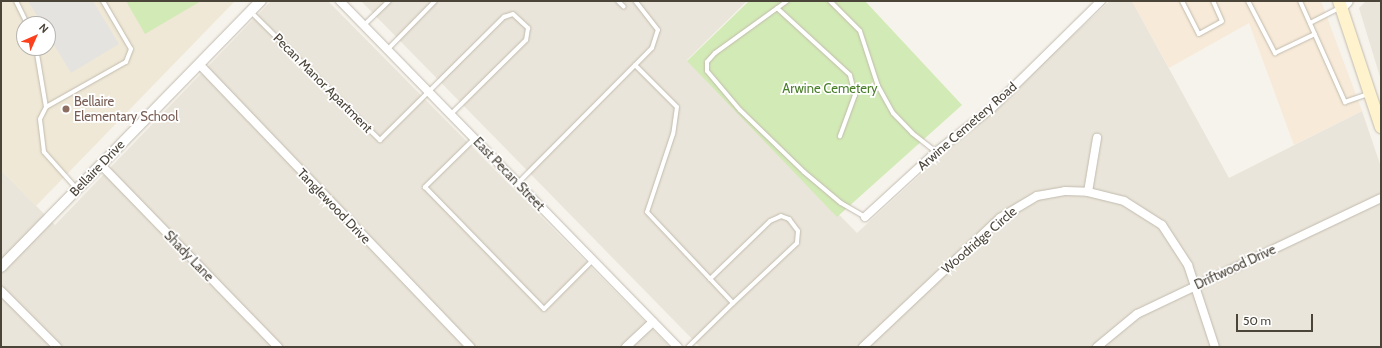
<!DOCTYPE html>
<html>
<head>
<meta charset="utf-8">
<style>
	body { margin:0 }
	#map { position:relative; width:1382px; height:348px; overflow:hidden; background:#f6f3ec; font-family:Cabin,sans-serif }
	div>[style] { position:absolute }
	.residential>* { inset:0; background:#eae5da }
	.commercial>* { inset:0; background:#f7ead8 }
	.education>* { inset:0; background:#efe8d6 }
	.green>* { inset:0; background:#d2eab5 }
	.parking>* { inset:0; background:#e5e3e0 }
	.roads { filter:drop-shadow(0 0 1px #c2bbae) drop-shadow(0 0 1px #c2bbae) }
	.service>* { height:4px; margin:-2px; padding:0 2px; transform-origin:2px; border-radius:2px; background:#fff }
	.minor>* { height:8px; margin:-4px; padding:0 4px; transform-origin:4px; border-radius:4px; background:#fff }
	.tertiary>* { height:10px; margin:-5px; padding:0 5px; transform-origin:5px; border-radius:5px; background:#fff }
	.secondary>* { height:12px; margin:-6px; padding:0 6px; transform-origin:6px; border-radius:6px; background:#fff3cd }
	.dots>* { width:11px; height:11px; translate:-50% -50%; box-sizing:border-box; border:2px solid #fff; border-radius:50% }
	span { translate:-50% -50%; white-space:nowrap; text-align:center; line-height:1.15; -webkit-text-stroke:3.5px #fff; paint-order:stroke }
	.street-label { font-size:13px; color:#4b4439 }
	.park-label { font-size:13px; color:#4a7f2a }
	.education-label { font-size:13px; color:#785e54 }
	.left { translate:0 -50%; text-align:left }
	.frame { position:absolute; inset:0; border:2px solid #4b4439; pointer-events:none }
	.north { position:absolute; left:16px; top:16px; width:40px; height:40px; box-sizing:border-box; background:#fff; border:1px solid #b7b4b0; border-radius:50%; rotate:45deg; font-size:11px; font-weight:700; line-height:16px; text-align:center; color:#4b4439 }
	.north::after { content:''; display:block; margin:auto; width:14px; height:18px; background:#fc3f1d; clip-path:polygon(50% 0,100% 100%,50% 72%,0 100%) }
	.scale { position:absolute; left:1236px; top:314px; width:77px; height:18px; box-sizing:border-box; border:2px solid #4b4439; border-top:0; padding-left:5px; font-size:12px; line-height:14px; white-space:nowrap; color:#4b4439; -webkit-text-stroke:3px #fff; paint-order:stroke }
</style>
</head>
<body>
<div id="map">
	<div class="residential">
		<div style="clip-path:polygon(271px 1px,328px 1px,670px 347px,1px 347px,1px 170px,55px 225px)"></div>
		<div style="clip-path:polygon(361px 1px,747px 1px,687px 60px,857px 233px,1110px 1px,1132px 1px,1229px 178px,1362px 111px,1381px 167px,1381px 347px,700px 347px)"></div>
		<div style="clip-path:polygon(1366px 1px,1381px 1px,1381px 80px,1359px 8px)"></div>
	</div>
	<div class="commercial">
		<div style="clip-path:polygon(1132px 1px,1321px 1px,1362px 111px,1294px 145px,1249px 23px,1169px 68px)"></div>
	</div>
	<div class="education">
		<div style="clip-path:polygon(evenodd,1px 1px,235px 1px,36px 206px,1px 170px,1px 1px,24px 24px,48px 24px,48px 48px,24px 48px,24px 24px)"></div>
	</div>
	<div class="green">
		<div style="clip-path:polygon(126px 1px,201px 1px,145px 34px)"></div>
		<div style="clip-path:polygon(749px 1px,865px 1px,962px 105px,837px 217px,687px 61px)"></div>
	</div>
	<div class="parking">
		<div style="clip-path:polygon(28px 1px,93px 1px,119px 44px,71px 73px,48px 35px,48px 24px,42px 24px)"></div>
	</div>
	<div class="roads">
		<div class="service">
			<div style="left:16px;top:1px;width:25px;rotate:64deg"></div>
			<div style="left:618px;top:1px;width:8px;rotate:45deg"></div>
			<div style="left:787px;top:1px;width:89px;rotate:144.2deg"></div>
			<div style="left:715px;top:53px;width:12px;rotate:132deg"></div>
			<div style="left:707px;top:62px;width:9px;rotate:90deg"></div>
			<div style="left:707px;top:71px;width:51px;rotate:49.8deg"></div>
			<div style="left:740px;top:110px;width:89px;rotate:44.1deg"></div>
			<div style="left:804px;top:172px;width:48px;rotate:40deg"></div>
			<div style="left:841px;top:203px;width:28px;rotate:30deg"></div>
			<div style="left:830px;top:1px;width:42px;rotate:45deg"></div>
			<div style="left:860px;top:31px;width:58px;rotate:71.9deg"></div>
			<div style="left:878px;top:86px;width:31px;rotate:61deg"></div>
			<div style="left:893px;top:113px;width:28px;rotate:46deg"></div>
			<div style="left:912px;top:133px;width:31px;rotate:38deg"></div>
			<div style="left:1182px;top:1px;width:37px;rotate:63deg"></div>
			<div style="left:1199px;top:34px;width:26px;rotate:-29deg"></div>
			<div style="left:1222px;top:21px;width:22px;rotate:-114deg"></div>
			<div style="left:1248px;top:1px;width:59px;rotate:62.6deg"></div>
			<div style="left:1275px;top:53px;width:44px;rotate:-25.4deg"></div>
			<div style="left:1300px;top:1px;width:111px;rotate:66deg"></div>
			<div style="left:1345px;top:102px;width:24px;rotate:-19deg"></div>
			<div style="left:777px;top:8px;width:99px;rotate:42.5deg"></div>
			<div style="left:850px;top:75px;width:21px;rotate:76deg"></div>
			<div style="left:855px;top:95px;width:44px;rotate:110.1deg"></div>
			<div style="left:251px;top:12px;width:182px;rotate:44.8deg"></div>
			<div style="left:380px;top:140px;width:175px;rotate:-44.8deg"></div>
			<div style="left:504px;top:17px;width:9px;rotate:-18deg"></div>
			<div style="left:513px;top:14px;width:21px;rotate:43deg"></div>
			<div style="left:528px;top:28px;width:12px;rotate:99deg"></div>
			<div style="left:526px;top:40px;width:105px;rotate:135.4deg"></div>
			<div style="left:1310px;top:23px;width:34px;rotate:-27deg"></div>
			<div style="left:364px;top:25px;width:35px;rotate:-44deg"></div>
			<div style="left:36px;top:48px;width:60px;rotate:80.4deg"></div>
			<div style="left:388px;top:49px;width:67px;rotate:-45.6deg"></div>
			<div style="left:635px;top:65px;width:59px;rotate:45deg"></div>
			<div style="left:677px;top:107px;width:27px;rotate:98deg"></div>
			<div style="left:673px;top:134px;width:82px;rotate:108.4deg"></div>
			<div style="left:647px;top:212px;width:125px;rotate:46.6deg"></div>
			<div style="left:733px;top:303px;width:63px;rotate:135.6deg"></div>
			<div style="left:474px;top:139px;width:69px;rotate:135.6deg"></div>
			<div style="left:425px;top:187px;width:170px;rotate:45.7deg"></div>
			<div style="left:544px;top:309px;width:69px;rotate:-45deg"></div>
			<div style="left:518px;top:183px;width:190px;rotate:-45.2deg"></div>
			<div style="left:652px;top:48px;width:19px;rotate:-72deg"></div>
			<div style="left:658px;top:30px;width:37px;rotate:-128deg"></div>
			<div style="left:77px;top:189px;width:50px;rotate:-131.7deg"></div>
			<div style="left:44px;top:152px;width:33px;rotate:-97deg"></div>
			<div style="left:40px;top:119px;width:13px;rotate:-63deg"></div>
			<div style="left:46px;top:107px;width:92px;rotate:-29.4deg"></div>
			<div style="left:126px;top:62px;width:14px;rotate:-69deg"></div>
			<div style="left:131px;top:49px;width:56px;rotate:-120.3deg"></div>
			<div style="left:710px;top:279px;width:83px;rotate:-44deg"></div>
			<div style="left:770px;top:221px;width:12px;rotate:-24deg"></div>
			<div style="left:781px;top:216px;width:9px;rotate:21deg"></div>
			<div style="left:789px;top:219px;width:15px;rotate:53deg"></div>
			<div style="left:798px;top:231px;width:12px;rotate:95deg"></div>
			<div style="left:797px;top:243px;width:88px;rotate:136.8deg"></div>
		</div>
		<div class="minor">
			<div style="left:340px;top:1px;width:484px;rotate:45.7deg"></div>
			<div style="left:199px;top:64px;width:392px;rotate:46.2deg"></div>
			<div style="left:101px;top:165px;width:254px;rotate:45.8deg"></div>
			<div style="left:1088px;top:192px;width:55px;rotate:-80.5deg"></div>
			<div style="left:865px;top:217px;width:96px;rotate:-42.5deg"></div>
			<div style="left:936px;top:152px;width:71px;rotate:-38.2deg"></div>
			<div style="left:992px;top:108px;width:153px;rotate:-44.5deg"></div>
			<div style="left:1px;top:291px;width:79px;rotate:45deg"></div>
			<div style="left:626px;top:347px;width:37px;rotate:-43deg"></div>
			<div style="left:863px;top:347px;width:188px;rotate:-43.3deg"></div>
			<div style="left:1000px;top:218px;width:43px;rotate:-30.7deg"></div>
			<div style="left:1037px;top:196px;width:28px;rotate:-10deg"></div>
			<div style="left:1065px;top:191px;width:23px;rotate:2deg"></div>
			<div style="left:1088px;top:192px;width:37px;rotate:14deg"></div>
			<div style="left:1124px;top:201px;width:45px;rotate:32.3deg"></div>
			<div style="left:1162px;top:225px;width:48px;rotate:57deg"></div>
			<div style="left:1188px;top:265px;width:86px;rotate:71.8deg"></div>
			<div style="left:1097px;top:347px;width:52px;rotate:-39.5deg"></div>
			<div style="left:1137px;top:314px;width:270px;rotate:-25.4deg"></div>
		</div>
		<div class="tertiary">
			<div style="left:1342px;top:7px;width:8px;rotate:-45deg"></div>
			<div style="left:1px;top:267px;width:372px;rotate:-45.7deg"></div>
		</div>
		<div class="secondary">
			<div style="left:1339px;top:1px;width:133px;rotate:71.6deg"></div>
		</div>
	</div>
	<div class="dots">
		<div style="left:66px;top:109px;background:#8d6e63"></div>
	</div>
	<div class="street-label">
		<span style="left:323px;top:83px;rotate:45deg">Pecan Manor Apartment</span>
		<span style="left:967px;top:126px;rotate:-41deg">Arwine Cemetery Road</span>
		<span style="left:97px;top:168px;rotate:-46deg">Bellaire Drive</span>
		<span style="left:509px;top:174px;rotate:46deg">East Pecan Street</span>
		<span style="left:334px;top:206px;rotate:46deg">Tanglewood Drive</span>
		<span style="left:979px;top:240px;rotate:-41deg">Woodridge Circle</span>
		<span style="left:189px;top:256px;rotate:46deg">Shady Lane</span>
		<span style="left:1235px;top:267px;rotate:-25deg">Driftwood Drive</span>
	</div>
	<div class="park-label">
		<span style="left:830px;top:88px">Arwine Cemetery</span>
	</div>
	<div class="education-label">
		<span class="left" style="left:74px;top:109px">Bellaire<br>Elementary School</span>
	</div>
	<div class="frame"></div>
	<div class="north">N</div>
	<div class="scale">50 m</div>
</div>
</body>
</html>
